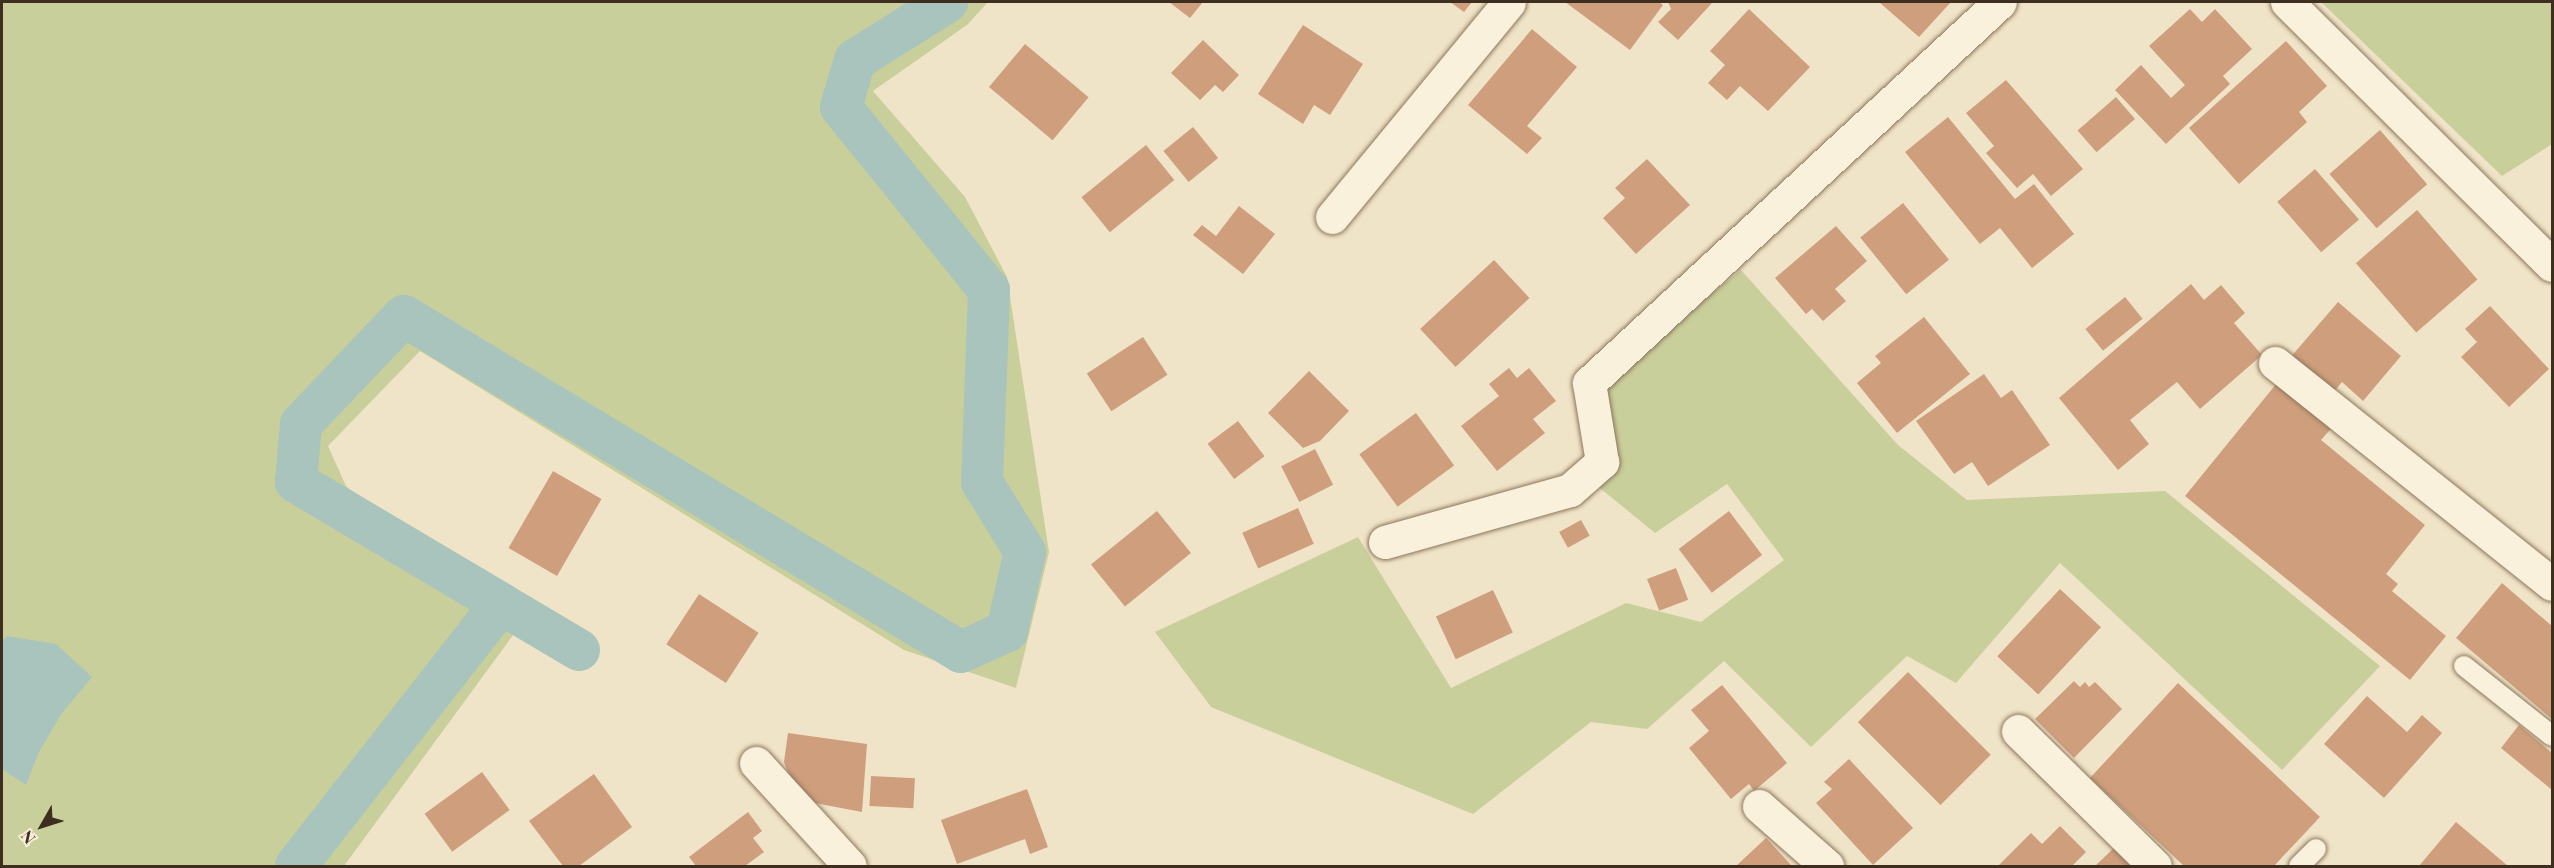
<!DOCTYPE html>
<html>
<head>
<meta charset="utf-8">
<style>
	body { margin:0 }
	#map { position:relative; width:2554px; height:868px; overflow:hidden; background:#f0e4c8; font-family:"Playfair Display",serif }
	div>[style] { position:absolute }
	.green>* { inset:0; background:#c9cf9b }
	.water>* { inset:0; background:#a9c4bc }
	.canal>* { height:42px; margin:-21px; padding:0 21px; transform-origin:21px; border-radius:21px; background:#a9c4bc }
	.building>* { inset:0; background:#cf9f7d; transform-origin:0 0 }
	.roads { filter:drop-shadow(0 0 2px #8d765c) drop-shadow(0 0 2px #8d765c) }
	.lane>* { height:20px; margin:-10px; padding:0 10px; transform-origin:10px; border-radius:10px; background:#faf1dc }
	.street>* { height:33px; margin:-16.5px; padding:0 16.5px; transform-origin:16.5px; border-radius:16.5px; background:#faf1dc }
	span { translate:-50% -50%; white-space:nowrap; text-align:center; line-height:1.15; -webkit-text-stroke:4.5px #f7eed8; paint-order:stroke }
	.frame { position:absolute; inset:0; border:3px solid #3d2e20; pointer-events:none }
	.north { position:absolute; left:12px; top:796px; width:60px; height:60px; -webkit-text-stroke:4px #f7eed8; paint-order:stroke; rotate:231deg; font-size:16px; font-weight:700; line-height:24px; text-align:center; color:#3d2e20 }
	.north::after { content:''; display:block; margin:auto; width:21px; height:27px; background:#3d2e20; clip-path:polygon(50% 0,100% 100%,50% 72%,0 100%) }
</style>
</head>
<body>
<div id="map">
	<div class="green">
		<div style="clip-path:polygon(2px 2px,988px 2px,967px 25px,873px 91px,965px 197px,1007px 277px,1049px 552px,1016px 688px,904px 650px,420px 351px,328px 446px,346px 486px,516px 631px,344px 866px,2px 866px)"></div>
		<div style="clip-path:polygon(2321px 2px,2552px 2px,2552px 144px,2502px 176px)"></div>
		<div style="clip-path:polygon(1741px 270px,1898px 445px,1967px 500px,2165px 491px,2380px 666px,2282px 770px,2060px 563px,1956px 683px,1907px 656px,1811px 747px,1724px 661px,1647px 729px,1591px 722px,1473px 814px,1211px 707px,1155px 632px,1358px 537px,1451px 688px,1626px 603px,1701px 622px,1784px 560px,1727px 484px,1655px 533px,1595px 484px,1599px 385px)"></div>
	</div>
	<div class="water">
		<div style="clip-path:polygon(7px 636px,56px 644px,92px 677px,62px 713px,39px 752px,26px 785px,2px 769px,2px 641px)"></div>
	</div>
	<div class="canal">
		<div style="left:579px;top:650px;width:329px;rotate:-149.3deg"></div>
		<div style="left:296px;top:482px;width:58px;rotate:-85.1deg"></div>
		<div style="left:301px;top:424px;width:149px;rotate:-46.4deg"></div>
		<div style="left:404px;top:316px;width:650px;rotate:31.1deg"></div>
		<div style="left:961px;top:652px;width:51px;rotate:-24.5deg"></div>
		<div style="left:1007px;top:631px;width:81px;rotate:-77.2deg"></div>
		<div style="left:1025px;top:552px;width:82px;rotate:-121.6deg"></div>
		<div style="left:982px;top:482px;width:192px;rotate:-87.9deg"></div>
		<div style="left:989px;top:290px;width:235px;rotate:-129deg"></div>
		<div style="left:841px;top:107px;width:49px;rotate:-73.4deg"></div>
		<div style="left:855px;top:60px;width:109px;rotate:-32.2deg"></div>
		<div style="left:296px;top:866px;width:333px;rotate:-52deg"></div>
	</div>
	<div class="building">
		<div style="clip-path:polygon(1169px 2px,1203px 2px,1190px 18px)"></div>
		<div style="clip-path:polygon(1450px 2px,1472px 2px,1464px 12px)"></div>
		<div style="clip-path:polygon(1565px 2px,1659px 2px,1663px 5px,1630px 50px)"></div>
		<div style="clip-path:polygon(1668px 2px,1710px 2px,1712px 3px,1678px 40px,1658px 22px,1671px 9px)"></div>
		<div style="clip-path:polygon(1879px 2px,1951px 2px,1919px 37px)"></div>
		<div style="clip-path:polygon(1749px 9px,1810px 67px,1768px 111px,1740px 86px,1727px 100px,1708px 83px,1725px 65px,1710px 51px)"></div>
		<div style="clip-path:polygon(2190px 9px,2202px 22px,2215px 9px,2252px 49px,2223px 76px,2230px 84px,2166px 144px,2115px 90px,2141px 65px,2171px 98px,2185px 85px,2149px 46px)"></div>
		<div style="clip-path:polygon(1303px 25px,1363px 64px,1330px 115px,1314px 105px,1303px 124px,1258px 94px)"></div>
		<div style="clip-path:polygon(1532px 29px,1577px 67px,1527px 126px,1542px 138px,1527px 154px,1468px 105px)"></div>
		<div style="clip-path:polygon(1203px 40px,1239px 75px,1223px 92px,1215px 85px,1200px 100px,1171px 73px)"></div>
		<div style="clip-path:polygon(2286px 41px,2327px 86px,2299px 112px,2307px 122px,2239px 184px,2189px 128px)"></div>
		<div style="left:1025px;top:44px;width:83px;height:56px;rotate:40deg"></div>
		<div style="clip-path:polygon(2006px 80px,2083px 169px,2051px 196px,2033px 174px,2017px 188px,1986px 153px,1994px 146px,1966px 113px)"></div>
		<div style="left:2116px;top:97px;width:29px;height:51px;rotate:49deg"></div>
		<div style="clip-path:polygon(1948px 117px,2015px 199px,2034px 184px,2074px 234px,2032px 268px,2000px 228px,1980px 244px,1905px 152px)"></div>
		<div style="left:1193px;top:127px;width:40px;height:38px;rotate:51deg"></div>
		<div style="left:2380px;top:130px;width:72px;height:67px;rotate:49deg"></div>
		<div style="left:1146px;top:145px;width:45px;height:83px;rotate:51deg"></div>
		<div style="clip-path:polygon(1647px 159px,1690px 205px,1636px 254px,1603px 218px,1625px 198px,1615px 188px)"></div>
		<div style="left:2315px;top:169px;width:67px;height:50px;rotate:49deg"></div>
		<div style="left:1903px;top:203px;width:73px;height:55px;rotate:51deg"></div>
		<div style="clip-path:polygon(1239px 206px,1275px 234px,1243px 274px,1193px 235px,1202px 225px,1216px 236px)"></div>
		<div style="left:2417px;top:210px;width:92px;height:81px;rotate:49deg"></div>
		<div style="clip-path:polygon(1836px 226px,1867px 261px,1835px 289px,1846px 301px,1823px 321px,1812px 309px,1806px 314px,1775px 278px)"></div>
		<div style="left:1494px;top:260px;width:52px;height:101px;rotate:47deg"></div>
		<div style="clip-path:polygon(2191px 284px,2204px 300px,2221px 285px,2245px 313px,2234px 323px,2262px 355px,2200px 409px,2177px 382px,2130px 420px,2149px 444px,2118px 470px,2059px 398px)"></div>
		<div style="left:2125px;top:297px;width:28px;height:51px;rotate:51deg"></div>
		<div style="clip-path:polygon(2338px 302px,2401px 356px,2363px 401px,2342px 382px,2331px 395px,2289px 359px)"></div>
		<div style="clip-path:polygon(2490px 306px,2549px 369px,2509px 407px,2461px 357px,2477px 342px,2465px 329px)"></div>
		<div style="clip-path:polygon(1924px 317px,1970px 374px,1897px 433px,1857px 383px,1881px 363px,1875px 356px)"></div>
		<div style="left:1143px;top:337px;width:45px;height:67px;rotate:57deg"></div>
		<div style="clip-path:polygon(1509px 368px,1517px 378px,1529px 368px,1556px 401px,1533px 419px,1545px 433px,1497px 471px,1461px 426px,1499px 396px,1489px 384px)"></div>
		<div style="clip-path:polygon(1309px 371px,1349px 411px,1320px 441px,1303px 448px,1268px 413px)"></div>
		<div style="clip-path:polygon(1984px 374px,2001px 398px,2012px 390px,2050px 445px,1988px 486px,1972px 462px,1954px 474px,1916px 421px)"></div>
		<div style="clip-path:polygon(2281px 378px,2336px 423px,2321px 440px,2425px 525px,2386px 574px,2398px 584px,2392px 591px,2446px 636px,2410px 680px,2185px 496px)"></div>
		<div style="left:1416px;top:413px;width:65px;height:70px;rotate:54deg"></div>
		<div style="left:1238px;top:421px;width:44px;height:38px;rotate:53deg"></div>
		<div style="left:1315px;top:449px;width:40px;height:38px;rotate:63deg"></div>
		<div style="left:553px;top:471px;width:56px;height:89px;rotate:30deg"></div>
		<div style="left:1298px;top:508px;width:39px;height:61px;rotate:66deg"></div>
		<div style="left:1157px;top:511px;width:54px;height:85px;rotate:51deg"></div>
		<div style="left:1729px;top:511px;width:55px;height:63px;rotate:53deg"></div>
		<div style="left:1581px;top:520px;width:18px;height:25px;rotate:61deg"></div>
		<div style="left:1676px;top:568px;width:34px;height:31px;rotate:69deg"></div>
		<div style="clip-path:polygon(2502px 583px,2552px 626px,2552px 719px,2456px 638px)"></div>
		<div style="left:2060px;top:589px;width:56px;height:92px;rotate:43deg"></div>
		<div style="left:1493px;top:590px;width:47px;height:63px;rotate:65deg"></div>
		<div style="left:699px;top:594px;width:71px;height:60px;rotate:33deg"></div>
		<div style="left:1908px;top:672px;width:117px;height:71px;rotate:45deg"></div>
		<div style="clip-path:polygon(2074px 681px,2080px 687px,2085px 682px,2089px 687px,2095px 682px,2122px 709px,2074px 758px,2035px 719px)"></div>
		<div style="clip-path:polygon(2178px 683px,2320px 817px,2274px 866px,2184px 866px,2090px 778px)"></div>
		<div style="clip-path:polygon(1722px 685px,1787px 763px,1754px 791px,1749px 784px,1731px 799px,1689px 748px,1709px 731px,1691px 710px)"></div>
		<div style="clip-path:polygon(2367px 696px,2407px 732px,2422px 715px,2442px 733px,2384px 798px,2324px 744px)"></div>
		<div style="clip-path:polygon(2519px 725px,2552px 753px,2552px 790px,2501px 748px)"></div>
		<div style="clip-path:polygon(788px 733px,867px 744px,862px 812px,799px 800px,784px 762px)"></div>
		<div style="clip-path:polygon(1849px 759px,1913px 828px,1873px 865px,1816px 803px,1832px 789px,1824px 782px)"></div>
		<div style="left:482px;top:772px;width:47px;height:71px;rotate:54deg"></div>
		<div style="clip-path:polygon(594px 774px,632px 827px,579px 866px,563px 866px,529px 821px)"></div>
		<div style="left:871px;top:776px;width:44px;height:30px;rotate:3deg"></div>
		<div style="clip-path:polygon(1027px 789px,1048px 847px,1030px 854px,1025px 839px,957px 864px,941px 820px)"></div>
		<div style="clip-path:polygon(748px 812px,762px 831px,753px 838px,764px 852px,745px 866px,696px 866px,689px 857px)"></div>
		<div style="clip-path:polygon(2456px 822px,2508px 866px,2419px 866px)"></div>
		<div style="clip-path:polygon(2060px 826px,2086px 852px,2072px 866px,1998px 866px,2031px 833px,2042px 844px)"></div>
		<div style="clip-path:polygon(1766px 838px,1792px 866px,1736px 866px)"></div>
		<div style="clip-path:polygon(2116px 846px,2136px 866px,2095px 866px)"></div>
	</div>
	<div class="roads">
		<div class="lane">
			<div style="left:2464px;top:666px;width:112px;rotate:38.5deg"></div>
			<div style="left:2299px;top:866px;width:24px;rotate:-45deg"></div>
		</div>
		<div class="street">
			<div style="left:2287px;top:2px;width:373px;rotate:44.8deg"></div>
			<div style="left:1332px;top:217px;width:278px;rotate:-50.5deg"></div>
			<div style="left:2275px;top:363px;width:354px;rotate:38.6deg"></div>
			<div style="left:1385px;top:542px;width:192px;rotate:-15.7deg"></div>
			<div style="left:1570px;top:490px;width:43px;rotate:-41.2deg"></div>
			<div style="left:1602px;top:462px;width:80px;rotate:-99.3deg"></div>
			<div style="left:1589px;top:383px;width:560px;rotate:-42.83deg"></div>
			<div style="left:2018px;top:731px;width:192px;rotate:44.6deg"></div>
			<div style="left:756px;top:763px;width:139px;rotate:47.6deg"></div>
			<div style="left:1759px;top:806px;width:91px;rotate:41.4deg"></div>
		</div>
	</div>
	<div class="frame"></div>
	<div class="north">N</div>
</div>
</body>
</html>
